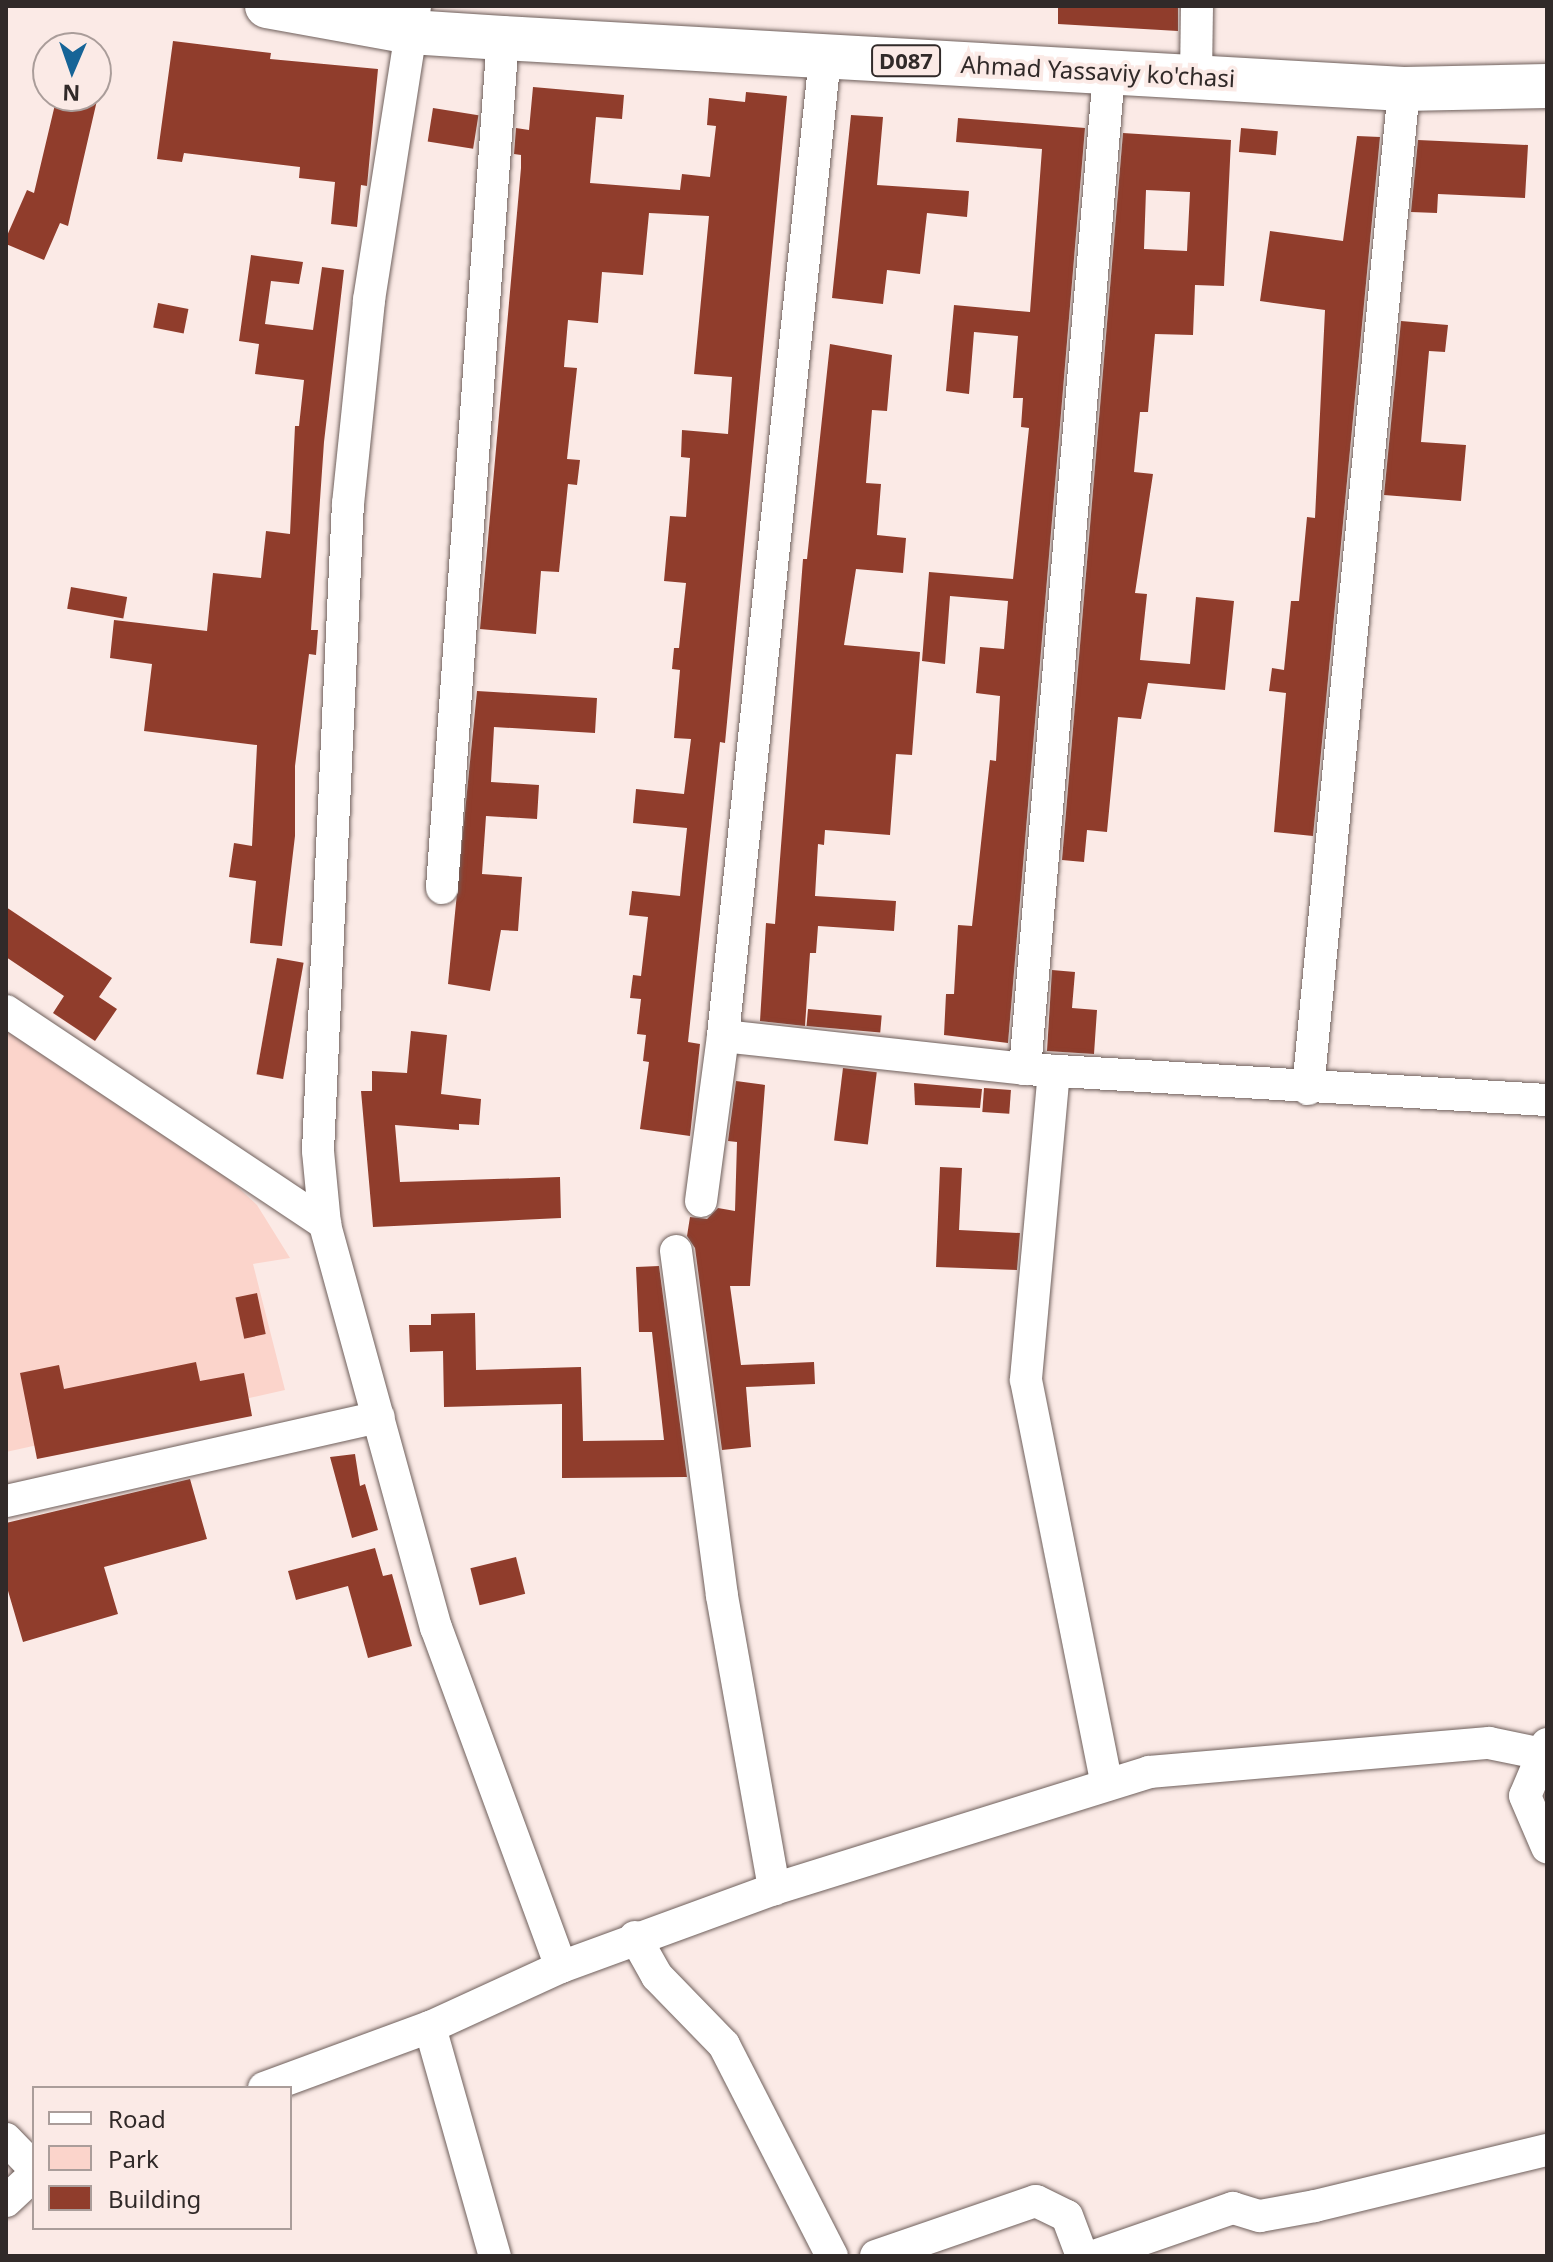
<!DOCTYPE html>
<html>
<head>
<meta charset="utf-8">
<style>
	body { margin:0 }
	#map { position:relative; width:1553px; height:2262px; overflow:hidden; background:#fbeae6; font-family:"Noto Sans",sans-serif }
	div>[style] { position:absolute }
	.green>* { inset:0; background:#fbd4cb }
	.building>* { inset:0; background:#903d2c; transform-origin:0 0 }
	.roads { filter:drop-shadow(0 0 2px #6f605c) drop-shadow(0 0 2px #6f605c) }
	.street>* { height:32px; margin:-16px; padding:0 16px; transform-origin:16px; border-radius:16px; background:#fff }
	.primary>* { height:44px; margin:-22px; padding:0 22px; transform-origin:22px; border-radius:22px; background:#fff }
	span { translate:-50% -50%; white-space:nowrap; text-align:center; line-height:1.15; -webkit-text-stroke:8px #fbeae6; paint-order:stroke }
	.shield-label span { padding:2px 6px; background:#fbeae6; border:2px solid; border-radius:6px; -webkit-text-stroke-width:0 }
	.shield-label { font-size:22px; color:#312a29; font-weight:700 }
	.street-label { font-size:24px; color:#312a29 }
	.frame { position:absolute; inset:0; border:8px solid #312a29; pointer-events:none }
	.legend { position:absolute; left:32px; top:2086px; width:260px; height:144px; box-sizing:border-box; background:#fbeae6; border:2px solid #aa9d9a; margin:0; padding:10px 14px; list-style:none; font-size:24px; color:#312a29 }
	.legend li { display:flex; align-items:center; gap:16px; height:40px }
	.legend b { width:40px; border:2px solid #aa9d9a }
	.north { position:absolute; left:32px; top:32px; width:80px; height:80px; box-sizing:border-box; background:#fbeae6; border:2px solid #aa9d9a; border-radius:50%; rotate:182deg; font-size:22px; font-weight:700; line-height:32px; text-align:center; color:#312a29 }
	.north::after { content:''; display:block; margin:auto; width:28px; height:36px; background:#166497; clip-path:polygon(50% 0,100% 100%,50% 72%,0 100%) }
</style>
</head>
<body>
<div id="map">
	<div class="green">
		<div style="clip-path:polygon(6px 1028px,207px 1159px,257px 1205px,290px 1258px,253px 1264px,285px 1390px,6px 1452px)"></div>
	</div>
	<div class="building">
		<div style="clip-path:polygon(1058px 6px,1178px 6px,1178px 31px,1058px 24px)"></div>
		<div style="clip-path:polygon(173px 41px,271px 53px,270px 59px,378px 69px,367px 186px,361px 185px,357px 227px,331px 224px,335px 182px,299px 178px,300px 167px,184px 153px,182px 162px,157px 159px)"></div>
		<div style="clip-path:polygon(533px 87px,624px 95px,622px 119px,596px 117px,590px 183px,680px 190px,682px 174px,710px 177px,716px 126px,707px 125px,709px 98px,745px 102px,746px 92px,787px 96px,725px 743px,720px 742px,688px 1042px,700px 1044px,690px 1136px,640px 1129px,649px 1062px,643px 1061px,646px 1035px,637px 1034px,641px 999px,630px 998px,633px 975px,641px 976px,648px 917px,629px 915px,632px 891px,680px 896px,682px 874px,687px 828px,633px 823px,636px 789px,684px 794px,691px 739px,674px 738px,680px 670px,672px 669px,674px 648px,679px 648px,686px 583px,664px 581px,670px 516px,686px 517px,690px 458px,681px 457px,682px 430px,728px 434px,732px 377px,694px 374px,709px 216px,649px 213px,643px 275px,602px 272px,598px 323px,568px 320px,564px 367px,577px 368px,567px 459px,580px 460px,577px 485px,568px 484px,559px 572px,541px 571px,536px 634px,480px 629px,521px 168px,521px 155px,514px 154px,516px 128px,529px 130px)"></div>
		<div style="clip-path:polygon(57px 96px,98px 96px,68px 226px,60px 223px,44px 260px,6px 244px,6px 238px,27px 190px,34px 193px)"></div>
		<div style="left:433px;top:108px;width:46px;height:34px;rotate:9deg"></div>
		<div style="clip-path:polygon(851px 115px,883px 117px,877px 185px,969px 191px,967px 217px,927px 213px,920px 274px,887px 270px,883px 304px,832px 298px)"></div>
		<div style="clip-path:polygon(958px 118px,1085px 128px,1008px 1043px,944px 1035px,946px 994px,954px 994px,958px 925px,972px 926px,990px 760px,996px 761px,1000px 696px,976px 693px,980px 647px,1004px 649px,1008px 601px,950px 596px,945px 664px,922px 661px,929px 572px,1013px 579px,1029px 428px,1021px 427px,1023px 398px,1013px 398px,1018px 336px,974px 332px,969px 394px,946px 391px,954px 305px,1030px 312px,1042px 149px,956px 142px)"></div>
		<div style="left:1241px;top:128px;width:37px;height:24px;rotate:5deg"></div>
		<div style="clip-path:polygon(evenodd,1123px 133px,1231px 140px,1224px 286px,1195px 285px,1193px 335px,1155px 334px,1148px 412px,1140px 412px,1134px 472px,1153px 474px,1135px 593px,1147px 594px,1140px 660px,1190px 664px,1196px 597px,1234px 601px,1225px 690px,1148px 683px,1141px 719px,1118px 717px,1107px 832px,1087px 830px,1084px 862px,1062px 860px,1123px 133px,1146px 190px,1190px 192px,1187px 251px,1144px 249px,1146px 190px)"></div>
		<div style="clip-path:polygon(1357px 136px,1380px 137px,1313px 836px,1274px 832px,1286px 693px,1269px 691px,1272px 668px,1284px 670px,1291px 601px,1299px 601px,1307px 517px,1315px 518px,1325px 310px,1260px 301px,1270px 231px,1343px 241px)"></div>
		<div style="clip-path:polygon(1418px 140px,1528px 145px,1525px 198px,1438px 194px,1437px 213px,1411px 212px)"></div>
		<div style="clip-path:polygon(251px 255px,303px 262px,299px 284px,271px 281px,265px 324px,313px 330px,322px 267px,344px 270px,324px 442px,311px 630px,318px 630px,316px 655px,309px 654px,295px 766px,295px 836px,282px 946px,250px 943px,256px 881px,229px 877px,234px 843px,252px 846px,257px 745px,144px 731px,152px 664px,110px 658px,114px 620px,207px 631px,213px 573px,261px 578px,266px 531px,290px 534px,295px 426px,299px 426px,304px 380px,255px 374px,259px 344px,239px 341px)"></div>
		<div style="left:158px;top:303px;width:31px;height:25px;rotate:11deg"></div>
		<div style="clip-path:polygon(1401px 321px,1448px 325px,1445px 352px,1429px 351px,1421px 442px,1466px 445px,1461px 501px,1384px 495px)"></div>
		<div style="clip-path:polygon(830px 344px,892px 355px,887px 411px,872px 410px,866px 483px,881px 484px,877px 535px,906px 538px,903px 573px,856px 569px,844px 645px,920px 652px,912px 755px,896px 754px,890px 835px,825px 830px,824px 845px,818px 844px,815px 896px,896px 901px,894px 931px,818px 926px,816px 953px,810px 953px,805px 1026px,760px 1021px,766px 923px,775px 924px,803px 559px,807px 559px)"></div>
		<div style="left:71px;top:587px;width:57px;height:22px;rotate:10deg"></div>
		<div style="clip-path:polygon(477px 691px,597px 698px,595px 733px,494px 727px,491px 782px,539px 785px,537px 819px,486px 816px,482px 874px,522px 877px,518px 931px,501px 930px,490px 991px,448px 984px)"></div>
		<div style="clip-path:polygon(6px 907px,112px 978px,99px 997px,117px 1009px,95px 1041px,53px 1013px,64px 996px,6px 957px)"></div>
		<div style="left:277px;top:958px;width:27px;height:118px;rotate:10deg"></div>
		<div style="clip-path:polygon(1052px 970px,1075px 972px,1072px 1008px,1097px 1010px,1094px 1054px,1047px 1051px)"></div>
		<div style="left:808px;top:1009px;width:74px;height:17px;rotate:5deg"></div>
		<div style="clip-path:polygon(411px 1031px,447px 1035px,441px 1094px,481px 1099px,479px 1125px,459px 1124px,459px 1130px,395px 1125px,400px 1182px,560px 1177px,561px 1218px,373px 1227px,361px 1091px,372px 1091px,372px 1071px,407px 1073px)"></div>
		<div style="left:843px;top:1068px;width:34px;height:73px;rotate:7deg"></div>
		<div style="clip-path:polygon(736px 1081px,765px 1085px,750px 1286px,730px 1286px,741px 1365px,814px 1362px,815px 1384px,746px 1387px,751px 1447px,722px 1450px,695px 1248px,687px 1236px,690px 1217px,707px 1219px,718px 1208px,735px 1211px,737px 1142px,728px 1141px)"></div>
		<div style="clip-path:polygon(914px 1083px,982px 1089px,980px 1108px,915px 1105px)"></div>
		<div style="left:984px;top:1088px;width:27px;height:24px;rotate:4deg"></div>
		<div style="clip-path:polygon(940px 1167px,962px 1168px,959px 1230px,1020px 1233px,1017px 1270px,936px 1267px)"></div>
		<div style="clip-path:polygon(659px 1266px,687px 1477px,562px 1478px,562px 1404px,444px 1407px,443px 1351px,410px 1352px,409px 1325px,431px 1325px,431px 1314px,475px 1313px,476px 1370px,581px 1367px,583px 1441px,664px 1440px,652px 1332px,639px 1332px,636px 1267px)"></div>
		<div style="left:257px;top:1293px;width:42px;height:22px;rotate:78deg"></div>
		<div style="clip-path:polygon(196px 1362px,200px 1381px,244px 1373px,252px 1416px,37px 1459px,20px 1373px,59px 1365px,64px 1389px)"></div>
		<div style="clip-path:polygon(355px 1454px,360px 1486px,365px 1484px,378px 1530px,352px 1538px,330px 1457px)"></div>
		<div style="clip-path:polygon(190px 1479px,207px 1539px,104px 1567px,118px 1614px,23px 1642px,6px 1584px,6px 1523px)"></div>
		<div style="clip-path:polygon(375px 1548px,383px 1576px,392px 1574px,412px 1646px,368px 1658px,348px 1586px,296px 1600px,288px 1571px)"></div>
		<div style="left:516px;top:1557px;width:38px;height:47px;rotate:76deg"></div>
	</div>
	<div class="roads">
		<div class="street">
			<div style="left:825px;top:57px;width:984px;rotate:95.95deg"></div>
			<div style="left:723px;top:1036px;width:304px;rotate:6.2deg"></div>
			<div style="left:1025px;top:1069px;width:523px;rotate:3.4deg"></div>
			<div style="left:1196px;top:77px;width:71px;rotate:-89.2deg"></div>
			<div style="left:442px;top:888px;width:852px;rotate:-85.9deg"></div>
			<div style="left:6px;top:1011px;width:384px;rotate:33.7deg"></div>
			<div style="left:1025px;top:1069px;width:1001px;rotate:-85.18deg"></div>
			<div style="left:1054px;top:1071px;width:310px;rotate:95.2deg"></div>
			<div style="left:1026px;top:1380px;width:409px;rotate:78.7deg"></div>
			<div style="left:1308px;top:1089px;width:1005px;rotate:-84.52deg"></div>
			<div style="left:701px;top:1201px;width:166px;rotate:-82.4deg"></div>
			<div style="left:676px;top:1251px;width:348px;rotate:82.4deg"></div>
			<div style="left:722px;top:1596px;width:298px;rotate:79.9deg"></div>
			<div style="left:6px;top:1501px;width:382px;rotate:-12.7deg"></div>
			<div style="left:1547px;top:1744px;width:56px;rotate:112.9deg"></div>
			<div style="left:1525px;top:1796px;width:56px;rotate:66.7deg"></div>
			<div style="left:635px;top:1937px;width:45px;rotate:60.6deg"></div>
			<div style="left:657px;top:1976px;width:96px;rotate:45.8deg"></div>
			<div style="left:724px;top:2045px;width:237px;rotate:62.9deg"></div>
			<div style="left:561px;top:1967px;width:227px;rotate:-20.1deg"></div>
			<div style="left:774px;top:1889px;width:393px;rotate:-17.3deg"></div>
			<div style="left:1149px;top:1772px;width:341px;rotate:-4.9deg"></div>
			<div style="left:1489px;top:1743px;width:54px;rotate:11.7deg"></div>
			<div style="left:430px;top:2027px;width:238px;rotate:74.2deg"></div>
			<div style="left:264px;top:2088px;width:177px;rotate:-20.2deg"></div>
			<div style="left:430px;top:2027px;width:144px;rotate:-24.6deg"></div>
			<div style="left:561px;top:1967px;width:361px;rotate:-110.2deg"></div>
			<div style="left:436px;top:1628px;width:419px;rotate:-105.4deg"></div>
			<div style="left:325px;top:1224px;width:73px;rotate:-95.5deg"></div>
			<div style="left:318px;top:1151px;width:648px;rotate:-87.35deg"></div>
			<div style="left:348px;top:504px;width:205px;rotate:-84.1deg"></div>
			<div style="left:369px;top:300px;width:298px;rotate:-81.1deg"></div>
			<div style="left:6px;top:2139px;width:40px;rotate:46deg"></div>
			<div style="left:6px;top:2201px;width:38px;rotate:-43deg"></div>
			<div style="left:876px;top:2256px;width:169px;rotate:-19deg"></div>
			<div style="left:1036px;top:2201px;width:34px;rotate:26deg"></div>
			<div style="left:1067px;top:2216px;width:43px;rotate:69.4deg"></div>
			<div style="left:1094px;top:2256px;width:147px;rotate:-19.1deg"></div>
			<div style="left:1233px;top:2208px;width:28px;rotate:17deg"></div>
			<div style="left:1260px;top:2216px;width:56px;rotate:-10.3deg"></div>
			<div style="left:1315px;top:2206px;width:239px;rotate:-13.6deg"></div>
		</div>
		<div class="primary">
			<div style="left:267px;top:6px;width:145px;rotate:10.3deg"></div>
			<div style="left:410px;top:32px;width:93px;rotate:3.7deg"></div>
			<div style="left:503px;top:38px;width:902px;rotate:3.24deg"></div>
			<div style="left:1404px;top:89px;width:143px;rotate:-1.2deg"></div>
		</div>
	</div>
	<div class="shield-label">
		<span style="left:906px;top:61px">D087</span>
	</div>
	<div class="street-label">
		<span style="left:1098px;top:71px;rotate:3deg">Ahmad Yassaviy ko'chasi</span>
	</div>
	<div class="frame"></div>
	<ul class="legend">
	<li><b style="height:10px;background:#fff"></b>Road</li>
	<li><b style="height:22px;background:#fbd4cb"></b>Park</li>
	<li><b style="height:22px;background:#903d2c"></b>Building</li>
	</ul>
	<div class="north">N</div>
</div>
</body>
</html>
